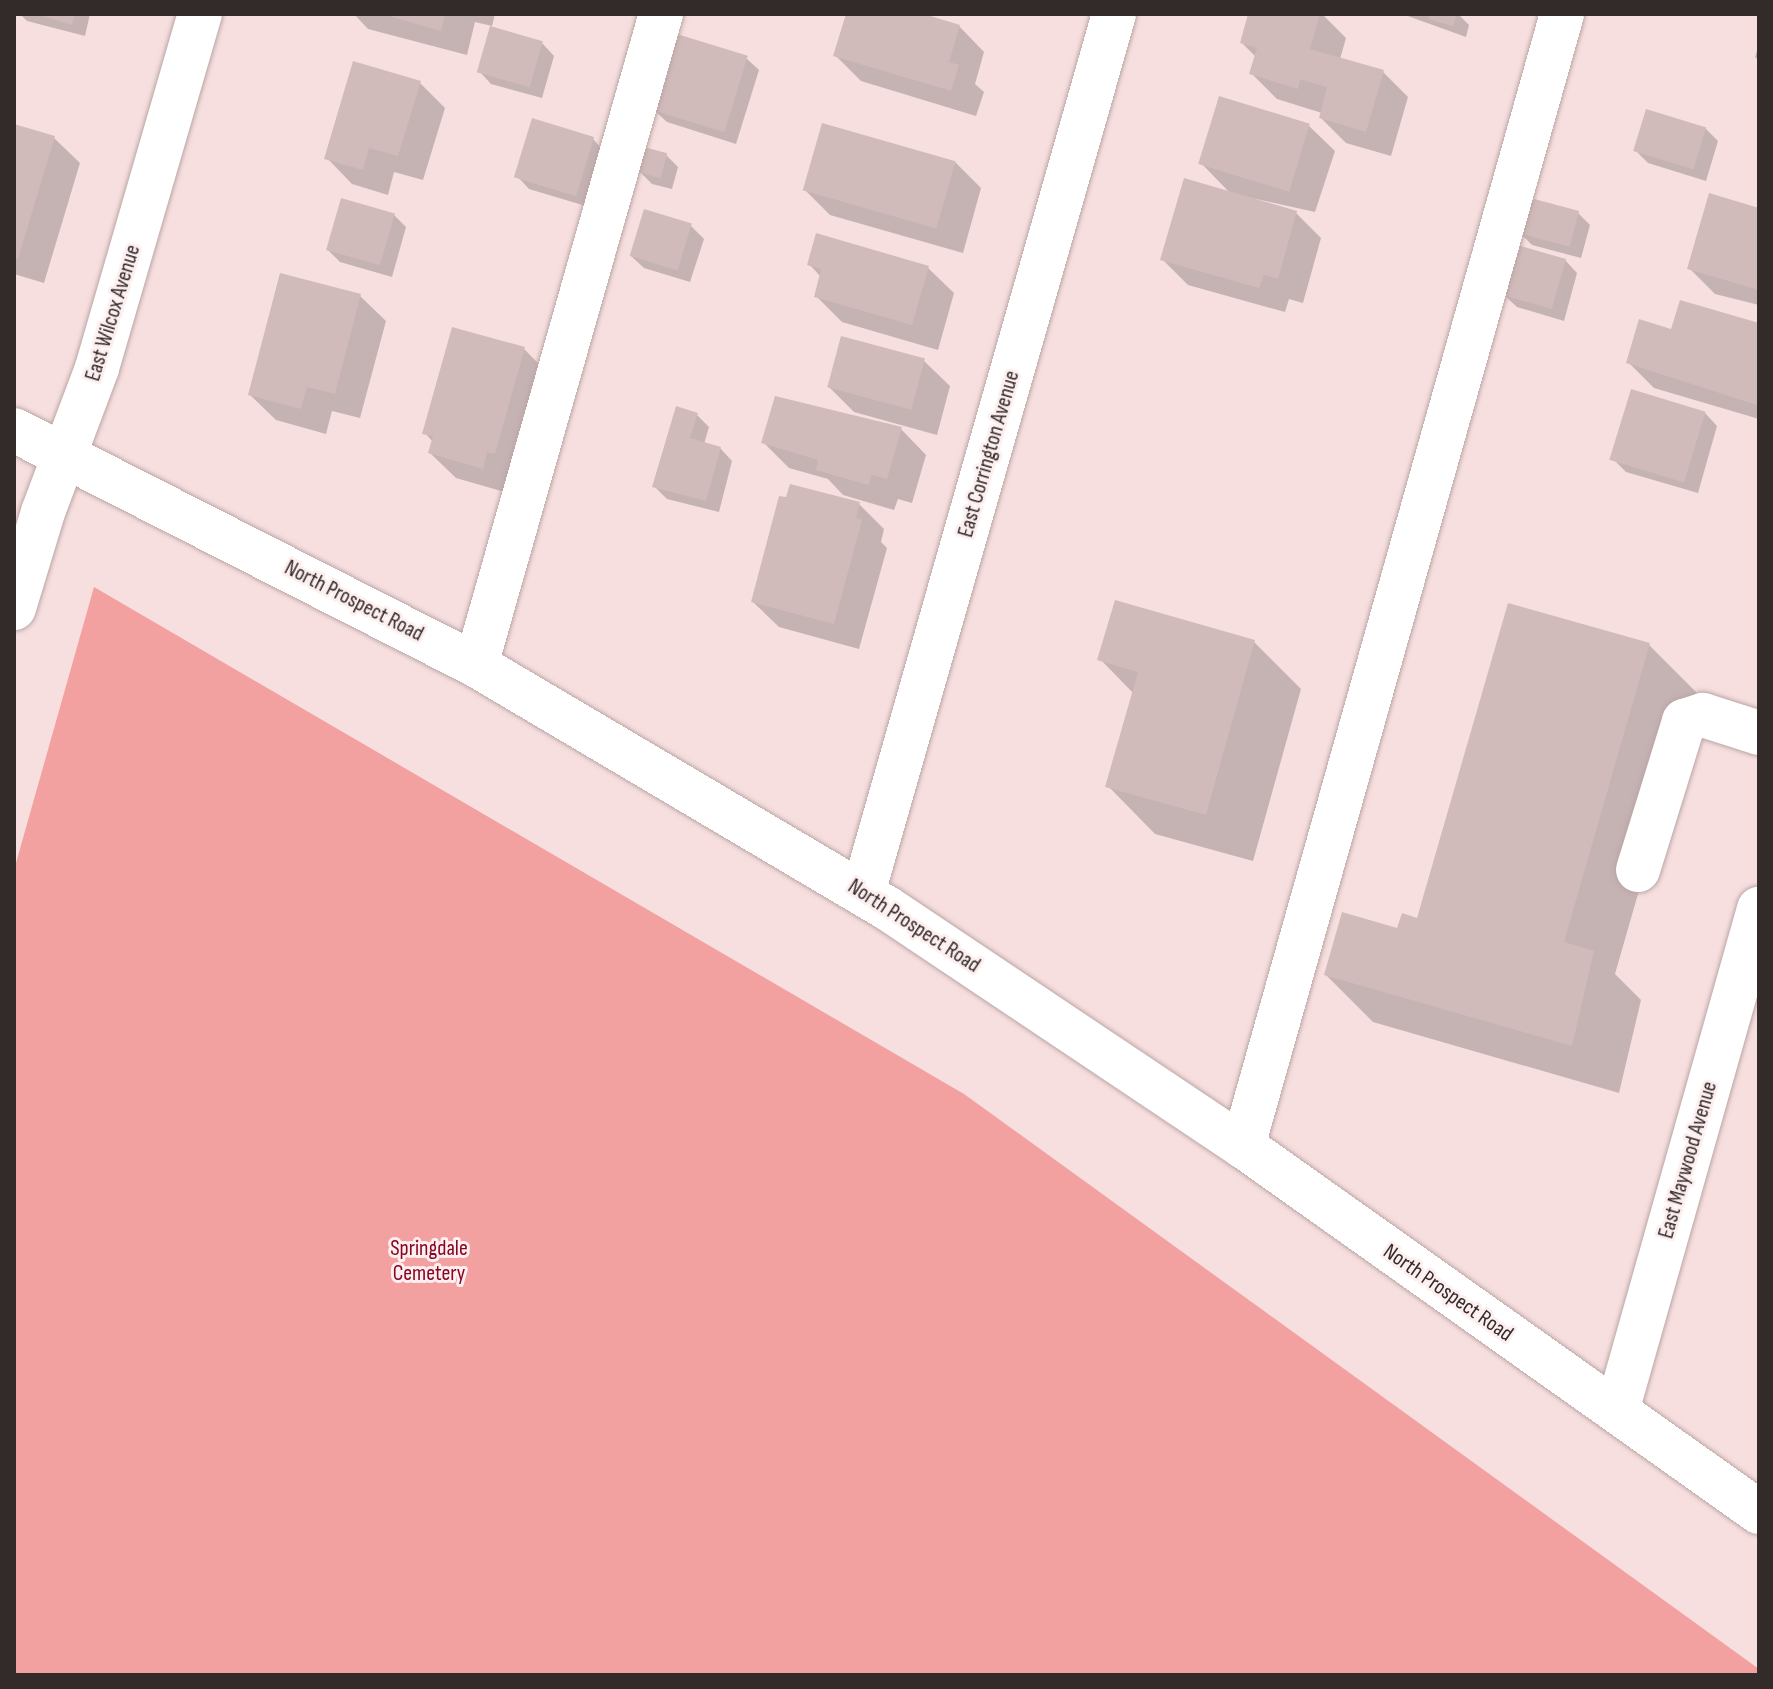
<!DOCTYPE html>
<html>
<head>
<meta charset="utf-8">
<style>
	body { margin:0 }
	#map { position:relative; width:1773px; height:1689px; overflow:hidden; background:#f7dfdf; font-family:"Sofia Sans Condensed",sans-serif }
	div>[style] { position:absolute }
	.green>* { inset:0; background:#f3a0a0 }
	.shadow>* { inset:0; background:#0003 }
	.building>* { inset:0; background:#d1bbba; transform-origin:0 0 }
	.roads { filter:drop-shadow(0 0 2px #bba5a5) drop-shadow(0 0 2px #bba5a5) }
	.minor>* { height:44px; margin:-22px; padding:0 22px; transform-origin:22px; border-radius:22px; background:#fff }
	.major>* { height:44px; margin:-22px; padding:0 22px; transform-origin:22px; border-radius:22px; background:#fff }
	span { translate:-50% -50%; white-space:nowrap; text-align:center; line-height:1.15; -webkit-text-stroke:6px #fdefef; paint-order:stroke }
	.street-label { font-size:22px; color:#332a2a }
	.park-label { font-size:22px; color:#880422 }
	.frame { position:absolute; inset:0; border:16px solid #332a2a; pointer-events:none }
</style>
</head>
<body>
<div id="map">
	<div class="green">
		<div style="clip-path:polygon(94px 587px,964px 1094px,1759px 1669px,1759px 1675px,14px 1675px,14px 870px)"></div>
	</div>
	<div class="shadow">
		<div style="clip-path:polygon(20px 14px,90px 14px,85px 36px,27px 21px)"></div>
		<div style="clip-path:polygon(354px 14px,495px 14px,492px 26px,475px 22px,467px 55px,368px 29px)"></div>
		<div style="clip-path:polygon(848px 14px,917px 14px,959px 26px,984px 52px,975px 84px,984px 92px,976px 116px,861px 81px,836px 56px)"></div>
		<div style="clip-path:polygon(1250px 14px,1322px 14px,1346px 38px,1340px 59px,1383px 72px,1408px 97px,1391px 156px,1346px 143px,1321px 118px,1322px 113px,1277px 99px,1252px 74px,1256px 57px,1242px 43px)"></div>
		<div style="clip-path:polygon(1402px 14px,1458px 14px,1469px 25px,1466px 37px)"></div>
		<div style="clip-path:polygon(542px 43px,554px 56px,542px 98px,491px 84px,479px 71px)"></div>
		<div style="clip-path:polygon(1759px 43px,1759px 61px,1755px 57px)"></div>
		<div style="clip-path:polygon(746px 58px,759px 70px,736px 144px,667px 122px,654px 110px)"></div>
		<div style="clip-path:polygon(420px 83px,445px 108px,423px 180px,394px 172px,388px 195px,352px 184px,327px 158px)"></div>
		<div style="clip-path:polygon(14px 126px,54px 138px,80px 163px,44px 283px,14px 274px)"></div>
		<div style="clip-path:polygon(1309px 126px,1335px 151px,1315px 212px,1233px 194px,1296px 213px,1321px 238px,1303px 303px,1289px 299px,1285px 312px,1188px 285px,1162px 259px,1231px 194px,1201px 163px)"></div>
		<div style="clip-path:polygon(1705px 128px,1718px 141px,1706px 181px,1648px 163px,1635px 150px)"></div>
		<div style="clip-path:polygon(593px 139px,605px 152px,589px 207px,529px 189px,517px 176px)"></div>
		<div style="clip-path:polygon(666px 155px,678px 167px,672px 189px,652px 184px,640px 172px)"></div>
		<div style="clip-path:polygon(955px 162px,981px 188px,963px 253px,830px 215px,805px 190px)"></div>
		<div style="clip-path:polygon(645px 212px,691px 226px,704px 239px,690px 282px,644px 268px,631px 256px)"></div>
		<div style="clip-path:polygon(1759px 212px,1759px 305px,1715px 294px,1689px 268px)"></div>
		<div style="clip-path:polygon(1578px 213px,1590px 225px,1581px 258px,1532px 245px,1520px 233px)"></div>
		<div style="clip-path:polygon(394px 215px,406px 227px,392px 277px,340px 262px,328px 250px)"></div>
		<div style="clip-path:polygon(1565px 260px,1577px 273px,1564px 321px,1517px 307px,1504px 295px)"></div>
		<div style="clip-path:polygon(809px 264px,928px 268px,954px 293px,938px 350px,842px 322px,816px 296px,821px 277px)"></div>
		<div style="clip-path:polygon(360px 296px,386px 321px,360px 418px,332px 411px,326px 434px,276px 420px,250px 395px)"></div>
		<div style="clip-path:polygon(1681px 302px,1759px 329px,1759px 419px,1654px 388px,1628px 362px,1672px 331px)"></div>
		<div style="clip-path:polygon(524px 349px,549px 374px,508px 493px,456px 478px,430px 453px,433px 442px,425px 433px)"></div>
		<div style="clip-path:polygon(924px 361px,950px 386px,937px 435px,854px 412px,829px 387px)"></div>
		<div style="clip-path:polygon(1705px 413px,1717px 426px,1698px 493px,1626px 472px,1613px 459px)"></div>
		<div style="clip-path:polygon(697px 415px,709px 427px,704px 444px,720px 448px,732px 461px,719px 512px,667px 499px,654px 486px)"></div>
		<div style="clip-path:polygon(901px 429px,926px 455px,912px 503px,898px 499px,894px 510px,843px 495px,828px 479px,789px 468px,763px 442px)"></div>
		<div style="clip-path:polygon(788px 499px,859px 504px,884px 529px,881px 542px,887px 548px,859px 649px,779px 627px,753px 602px)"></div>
		<div style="clip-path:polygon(1254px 642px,1301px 689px,1253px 861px,1155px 834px,1108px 786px,1134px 694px,1100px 659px)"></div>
		<div style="clip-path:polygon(1649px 645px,1696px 692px,1615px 974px,1641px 1000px,1619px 1093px,1373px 1022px,1326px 975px,1419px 920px)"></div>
	</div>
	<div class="building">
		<div style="clip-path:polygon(35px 14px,75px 14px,72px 25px)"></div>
		<div style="clip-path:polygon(382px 14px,445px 14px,441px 31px)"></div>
		<div style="clip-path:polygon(846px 14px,924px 14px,960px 25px,949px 62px,959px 65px,951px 91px,833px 56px)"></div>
		<div style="clip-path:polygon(1248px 14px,1320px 14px,1310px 49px,1384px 70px,1366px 132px,1319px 118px,1327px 87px,1300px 79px,1298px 89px,1249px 74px,1257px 48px,1240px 43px)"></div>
		<div style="clip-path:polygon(1430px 14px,1457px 14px,1453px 26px,1428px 19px)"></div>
		<div style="left:490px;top:26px;width:55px;height:48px;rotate:16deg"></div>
		<div style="left:677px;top:34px;width:74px;height:80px;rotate:17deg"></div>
		<div style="clip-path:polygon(353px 61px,421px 81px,398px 156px,369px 148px,363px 170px,324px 159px)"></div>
		<div style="left:1219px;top:96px;width:95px;height:71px;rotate:17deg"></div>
		<div style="left:1646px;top:109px;width:63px;height:44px;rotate:17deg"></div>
		<div style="left:532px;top:118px;width:65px;height:62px;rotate:17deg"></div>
		<div style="left:822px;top:123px;width:139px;height:70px;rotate:16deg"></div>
		<div style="clip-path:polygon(14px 124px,55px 136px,18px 259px,14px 258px)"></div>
		<div style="left:644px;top:147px;width:24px;height:26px;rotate:15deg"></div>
		<div style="clip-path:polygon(1184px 178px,1297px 211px,1278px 279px,1264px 275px,1259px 288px,1160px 260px)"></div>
		<div style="clip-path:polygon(1709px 193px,1759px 208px,1759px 290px,1687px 269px)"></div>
		<div style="left:1527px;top:197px;width:54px;height:37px;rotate:15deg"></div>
		<div style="left:341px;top:198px;width:56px;height:54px;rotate:16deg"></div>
		<div style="left:644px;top:209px;width:50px;height:49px;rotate:17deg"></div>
		<div style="clip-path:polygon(816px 233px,929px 266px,912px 325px,814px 297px,821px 269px,807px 265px)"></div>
		<div style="left:1517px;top:245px;width:51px;height:52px;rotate:16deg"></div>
		<div style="clip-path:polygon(280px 273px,361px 294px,335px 394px,307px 387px,301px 409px,248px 395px)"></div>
		<div style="clip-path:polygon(1680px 300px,1759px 323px,1757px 405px,1626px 363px,1639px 319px,1671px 329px)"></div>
		<div style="clip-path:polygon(452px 327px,525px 347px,495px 454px,487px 452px,483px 469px,428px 453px,433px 436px,422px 434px)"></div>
		<div style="left:841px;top:336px;width:87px;height:53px;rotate:15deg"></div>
		<div style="left:1631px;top:389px;width:78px;height:74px;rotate:17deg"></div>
		<div style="clip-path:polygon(775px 396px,902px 427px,887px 479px,872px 475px,868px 485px,816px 470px,818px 460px,761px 443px)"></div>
		<div style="clip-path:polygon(676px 406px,698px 413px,690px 438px,721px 447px,706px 501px,652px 487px)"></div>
		<div style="clip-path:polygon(790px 484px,860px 502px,856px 518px,862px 520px,834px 624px,751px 602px,779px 496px,786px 497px)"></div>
		<div style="clip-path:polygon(1115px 600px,1255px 640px,1206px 815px,1105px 787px,1138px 672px,1097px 660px)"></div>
		<div style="clip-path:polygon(1508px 603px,1650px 643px,1564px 942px,1594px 951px,1572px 1046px,1324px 975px,1342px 912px,1397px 928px,1402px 913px,1417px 918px)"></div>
	</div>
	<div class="roads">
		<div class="minor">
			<div style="left:14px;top:608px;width:100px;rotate:-73.2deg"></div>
			<div style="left:43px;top:512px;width:154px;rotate:-69.4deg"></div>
			<div style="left:97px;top:368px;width:369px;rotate:-73.8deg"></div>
			<div style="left:476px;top:665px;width:677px;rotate:-74.14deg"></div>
			<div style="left:1638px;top:870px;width:156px;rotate:-72.8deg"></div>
			<div style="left:1684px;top:721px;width:20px;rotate:-18deg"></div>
			<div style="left:1703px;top:715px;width:59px;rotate:17.8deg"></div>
			<div style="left:863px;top:893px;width:914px;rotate:-74.06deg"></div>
			<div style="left:1243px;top:1146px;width:1176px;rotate:-74.26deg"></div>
			<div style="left:1617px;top:1411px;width:522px;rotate:-74.21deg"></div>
		</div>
		<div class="major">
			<div style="left:14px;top:430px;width:518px;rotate:26.96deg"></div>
			<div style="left:476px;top:665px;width:477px;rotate:30.6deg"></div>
			<div style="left:887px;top:908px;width:428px;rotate:33.8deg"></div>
			<div style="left:1243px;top:1146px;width:633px;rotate:35.35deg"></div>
		</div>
	</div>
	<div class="street-label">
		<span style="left:113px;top:313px;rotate:-73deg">East Wilcox Avenue</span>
		<span style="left:989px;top:454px;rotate:-74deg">East Corrington Avenue</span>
		<span style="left:354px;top:601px;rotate:27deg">North Prospect Road</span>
		<span style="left:914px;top:926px;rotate:33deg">North Prospect Road</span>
		<span style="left:1688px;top:1160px;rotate:-74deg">East Maywood Avenue</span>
		<span style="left:1448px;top:1293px;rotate:35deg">North Prospect Road</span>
	</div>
	<div class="park-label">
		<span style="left:429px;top:1261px">Springdale<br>Cemetery</span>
	</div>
	<div class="frame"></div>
</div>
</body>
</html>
